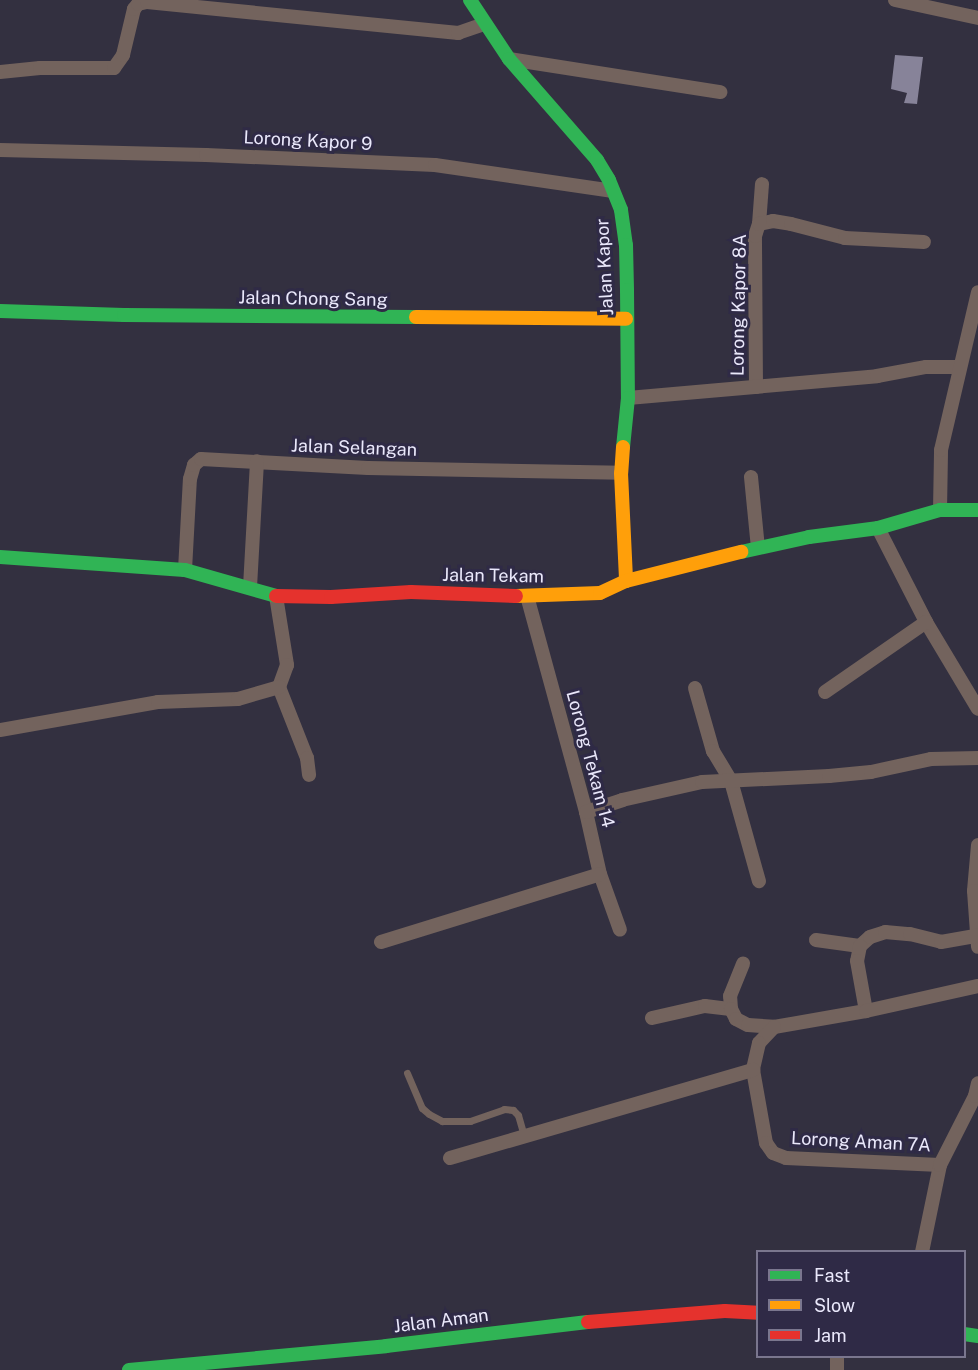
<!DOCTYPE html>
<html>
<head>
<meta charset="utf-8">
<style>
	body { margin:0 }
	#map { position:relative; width:978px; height:1370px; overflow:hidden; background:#333040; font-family:"Public Sans",sans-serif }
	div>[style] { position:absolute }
	.building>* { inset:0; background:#878399 }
	.lane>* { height:7px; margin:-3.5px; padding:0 3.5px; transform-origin:3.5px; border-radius:3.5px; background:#73635d }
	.street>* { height:14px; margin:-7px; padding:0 7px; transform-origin:7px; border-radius:7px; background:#73635d }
	.fast>* { height:14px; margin:-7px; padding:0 7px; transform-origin:7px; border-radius:7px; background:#30b455 }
	.slow>* { height:14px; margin:-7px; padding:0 7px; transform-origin:7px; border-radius:7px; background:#ff9f0a }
	.jam>* { height:14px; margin:-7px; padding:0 7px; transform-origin:7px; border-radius:7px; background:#e5322d }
	span { translate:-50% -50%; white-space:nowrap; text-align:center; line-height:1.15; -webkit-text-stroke:6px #2f2a46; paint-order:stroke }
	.street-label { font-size:18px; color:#eae8fb }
	.legend { position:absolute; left:756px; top:1250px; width:210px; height:108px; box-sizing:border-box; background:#2f2a46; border:2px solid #7a768e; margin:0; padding:8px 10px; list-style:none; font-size:18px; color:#eae8fb }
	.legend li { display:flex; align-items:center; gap:12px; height:30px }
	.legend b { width:30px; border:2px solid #7a768e }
</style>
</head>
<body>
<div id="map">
	<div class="building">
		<div style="clip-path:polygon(895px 55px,923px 57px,917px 104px,904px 103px,907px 93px,891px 89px)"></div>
	</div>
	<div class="lane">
		<div style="left:407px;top:1073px;width:38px;rotate:67deg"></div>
		<div style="left:422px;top:1108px;width:9px;rotate:41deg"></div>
		<div style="left:429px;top:1114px;width:15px;rotate:28deg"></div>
		<div style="left:442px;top:1121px;width:28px"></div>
		<div style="left:470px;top:1121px;width:36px;rotate:-19deg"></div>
		<div style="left:504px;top:1109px;width:9px;rotate:6deg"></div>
		<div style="left:513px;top:1110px;width:7px;rotate:45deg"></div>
		<div style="left:518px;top:1115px;width:22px;rotate:74deg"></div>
	</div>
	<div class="street">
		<div style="left:895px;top:0;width:85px;rotate:12.2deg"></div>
		<div style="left:509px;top:59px;width:214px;rotate:8.9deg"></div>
		<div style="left:0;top:72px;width:40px;rotate:-5.7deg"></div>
		<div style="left:40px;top:68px;width:74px"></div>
		<div style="left:114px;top:68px;width:16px;rotate:-55deg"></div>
		<div style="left:123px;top:55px;width:47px;rotate:-76.6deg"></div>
		<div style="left:134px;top:9px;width:6px;rotate:-51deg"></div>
		<div style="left:138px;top:4px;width:9px;rotate:-13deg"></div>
		<div style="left:147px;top:2px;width:313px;rotate:5.7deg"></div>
		<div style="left:458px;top:33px;width:28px;rotate:-19deg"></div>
		<div style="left:0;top:150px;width:206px;rotate:1.4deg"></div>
		<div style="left:206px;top:155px;width:229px;rotate:2.5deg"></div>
		<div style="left:435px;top:165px;width:180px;rotate:8.3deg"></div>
		<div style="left:759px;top:224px;width:40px;rotate:-85.7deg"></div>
		<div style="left:756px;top:387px;width:151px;rotate:-90.4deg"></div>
		<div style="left:755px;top:236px;width:13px;rotate:-72deg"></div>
		<div style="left:759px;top:224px;width:14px;rotate:-12deg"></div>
		<div style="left:773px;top:221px;width:18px;rotate:9deg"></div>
		<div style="left:791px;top:224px;width:56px;rotate:14.5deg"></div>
		<div style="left:845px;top:238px;width:79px;rotate:2.9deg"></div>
		<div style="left:628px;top:398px;width:250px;rotate:-5deg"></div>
		<div style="left:877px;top:376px;width:50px;rotate:-10.4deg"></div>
		<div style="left:926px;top:367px;width:33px"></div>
		<div style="left:751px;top:477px;width:71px;rotate:84.4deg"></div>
		<div style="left:940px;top:510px;width:60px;rotate:-89deg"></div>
		<div style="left:941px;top:450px;width:162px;rotate:-76.8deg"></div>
		<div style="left:878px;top:528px;width:106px;rotate:62.9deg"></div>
		<div style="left:926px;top:622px;width:101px;rotate:59.1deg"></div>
		<div style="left:185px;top:570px;width:91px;rotate:-86.9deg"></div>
		<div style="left:190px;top:479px;width:15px;rotate:-74deg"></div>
		<div style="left:194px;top:465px;width:9px;rotate:-41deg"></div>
		<div style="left:201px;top:459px;width:167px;rotate:3.1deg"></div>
		<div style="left:368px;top:468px;width:253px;rotate:1.1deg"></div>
		<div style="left:250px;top:587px;width:126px;rotate:-86.8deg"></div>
		<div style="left:276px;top:596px;width:70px;rotate:80.9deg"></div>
		<div style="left:287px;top:665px;width:23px;rotate:110deg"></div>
		<div style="left:279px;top:687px;width:76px;rotate:68.5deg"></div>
		<div style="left:307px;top:758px;width:17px;rotate:83deg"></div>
		<div style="left:527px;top:596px;width:224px;rotate:74.7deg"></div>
		<div style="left:586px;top:812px;width:64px;rotate:77.3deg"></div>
		<div style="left:600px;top:874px;width:59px;rotate:70.3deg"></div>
		<div style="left:695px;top:688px;width:66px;rotate:74.1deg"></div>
		<div style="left:713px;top:751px;width:35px;rotate:59deg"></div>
		<div style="left:731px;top:781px;width:104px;rotate:74.4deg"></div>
		<div style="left:825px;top:692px;width:123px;rotate:-34.7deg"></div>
		<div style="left:0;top:730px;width:160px;rotate:-10deg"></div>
		<div style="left:158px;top:702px;width:80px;rotate:-2.1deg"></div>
		<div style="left:238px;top:699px;width:43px;rotate:-16.3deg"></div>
		<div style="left:586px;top:812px;width:38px;rotate:-18deg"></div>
		<div style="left:622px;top:800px;width:82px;rotate:-12.7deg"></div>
		<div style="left:702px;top:782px;width:127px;rotate:-2.7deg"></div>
		<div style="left:829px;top:776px;width:42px;rotate:-5.4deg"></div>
		<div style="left:871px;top:772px;width:61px;rotate:-12.2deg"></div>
		<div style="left:931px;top:759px;width:47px;rotate:-1.2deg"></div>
		<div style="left:978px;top:845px;width:46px;rotate:95deg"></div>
		<div style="left:974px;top:891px;width:56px;rotate:85.9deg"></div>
		<div style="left:816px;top:940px;width:44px;rotate:7.8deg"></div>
		<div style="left:860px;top:946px;width:13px;rotate:-42deg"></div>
		<div style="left:870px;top:937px;width:16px;rotate:-18deg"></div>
		<div style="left:885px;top:932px;width:25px;rotate:5deg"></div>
		<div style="left:910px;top:934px;width:32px;rotate:14deg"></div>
		<div style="left:941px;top:942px;width:36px;rotate:-10deg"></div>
		<div style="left:381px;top:942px;width:229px;rotate:-17.2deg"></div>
		<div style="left:860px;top:946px;width:15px;rotate:101deg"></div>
		<div style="left:857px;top:961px;width:51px;rotate:79.8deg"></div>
		<div style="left:731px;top:1009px;width:13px;rotate:-94deg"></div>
		<div style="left:730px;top:996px;width:35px;rotate:-68deg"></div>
		<div style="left:652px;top:1018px;width:54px;rotate:-12.8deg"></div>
		<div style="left:705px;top:1006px;width:26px;rotate:7deg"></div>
		<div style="left:731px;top:1009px;width:11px;rotate:63deg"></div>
		<div style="left:736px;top:1019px;width:13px;rotate:27deg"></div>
		<div style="left:748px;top:1025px;width:26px;rotate:4deg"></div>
		<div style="left:774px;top:1027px;width:93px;rotate:-9.9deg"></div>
		<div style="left:866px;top:1011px;width:115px;rotate:-12.6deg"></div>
		<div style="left:774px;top:1027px;width:22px;rotate:133deg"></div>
		<div style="left:759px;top:1043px;width:28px;rotate:103deg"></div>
		<div style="left:753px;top:1070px;width:74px;rotate:79.9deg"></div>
		<div style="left:766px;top:1143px;width:12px;rotate:55deg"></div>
		<div style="left:773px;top:1153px;width:14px;rotate:21deg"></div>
		<div style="left:786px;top:1158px;width:154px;rotate:2.6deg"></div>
		<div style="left:450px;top:1158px;width:316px;rotate:-16.2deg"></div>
		<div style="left:922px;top:1252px;width:89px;rotate:-78.3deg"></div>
		<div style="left:940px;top:1165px;width:77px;rotate:-63.1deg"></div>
		<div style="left:975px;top:1096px;width:13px;rotate:-77deg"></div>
		<div style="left:837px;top:1370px;width:14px;rotate:-90deg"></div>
	</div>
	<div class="fast">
		<div style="left:470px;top:0;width:71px;rotate:56.5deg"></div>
		<div style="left:509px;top:59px;width:134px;rotate:48.9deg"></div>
		<div style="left:597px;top:160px;width:23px;rotate:59deg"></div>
		<div style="left:609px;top:180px;width:32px;rotate:68deg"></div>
		<div style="left:621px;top:210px;width:35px;rotate:82deg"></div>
		<div style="left:626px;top:245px;width:45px;rotate:88.7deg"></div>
		<div style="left:627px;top:290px;width:108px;rotate:89.5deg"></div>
		<div style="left:628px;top:398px;width:49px;rotate:95.8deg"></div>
		<div style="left:0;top:311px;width:124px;rotate:1.8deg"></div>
		<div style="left:124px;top:315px;width:292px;rotate:0.4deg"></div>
		<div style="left:741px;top:552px;width:70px;rotate:-12.4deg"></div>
		<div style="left:809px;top:537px;width:70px;rotate:-7.4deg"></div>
		<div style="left:878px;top:528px;width:65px;rotate:-16.2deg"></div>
		<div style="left:940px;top:510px;width:38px"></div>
		<div style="left:0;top:557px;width:185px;rotate:4deg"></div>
		<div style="left:185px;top:570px;width:95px;rotate:15.9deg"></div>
		<div style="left:964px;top:1334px;width:14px;rotate:8deg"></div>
		<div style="left:129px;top:1370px;width:258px;rotate:-5.3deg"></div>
		<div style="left:386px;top:1346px;width:203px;rotate:-6.8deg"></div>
	</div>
	<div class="slow">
		<div style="left:416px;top:317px;width:210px;rotate:0.5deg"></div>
		<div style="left:623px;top:447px;width:26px;rotate:94deg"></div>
		<div style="left:621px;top:473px;width:108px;rotate:87.3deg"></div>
		<div style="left:516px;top:596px;width:84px;rotate:-2deg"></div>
		<div style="left:600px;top:593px;width:29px;rotate:-25deg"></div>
		<div style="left:626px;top:581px;width:119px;rotate:-14.2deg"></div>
	</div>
	<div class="jam">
		<div style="left:276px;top:596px;width:55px;rotate:1deg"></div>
		<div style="left:331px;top:597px;width:80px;rotate:-3.6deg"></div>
		<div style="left:411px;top:592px;width:105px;rotate:2.2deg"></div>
		<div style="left:588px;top:1322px;width:137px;rotate:-4.6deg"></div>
		<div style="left:725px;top:1311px;width:33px;rotate:3deg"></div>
	</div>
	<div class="street-label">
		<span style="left:308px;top:141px;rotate:3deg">Lorong Kapor 9</span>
		<span style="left:605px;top:267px;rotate:-93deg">Jalan Kapor</span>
		<span style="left:313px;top:299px;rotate:1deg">Jalan Chong Sang</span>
		<span style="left:739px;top:305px;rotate:-89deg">Lorong Kapor 8A</span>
		<span style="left:354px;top:448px;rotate:2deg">Jalan Selangan</span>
		<span style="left:493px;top:576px;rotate:1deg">Jalan Tekam</span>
		<span style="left:590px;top:759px;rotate:75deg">Lorong Tekam 14</span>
		<span style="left:861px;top:1142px;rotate:3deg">Lorong Aman 7A</span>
		<span style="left:441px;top:1321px;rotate:-7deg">Jalan Aman</span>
	</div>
	<ul class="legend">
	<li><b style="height:8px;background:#30b455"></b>Fast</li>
	<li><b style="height:8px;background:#ff9f0a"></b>Slow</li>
	<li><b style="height:8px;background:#e5322d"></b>Jam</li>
	</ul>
</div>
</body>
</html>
